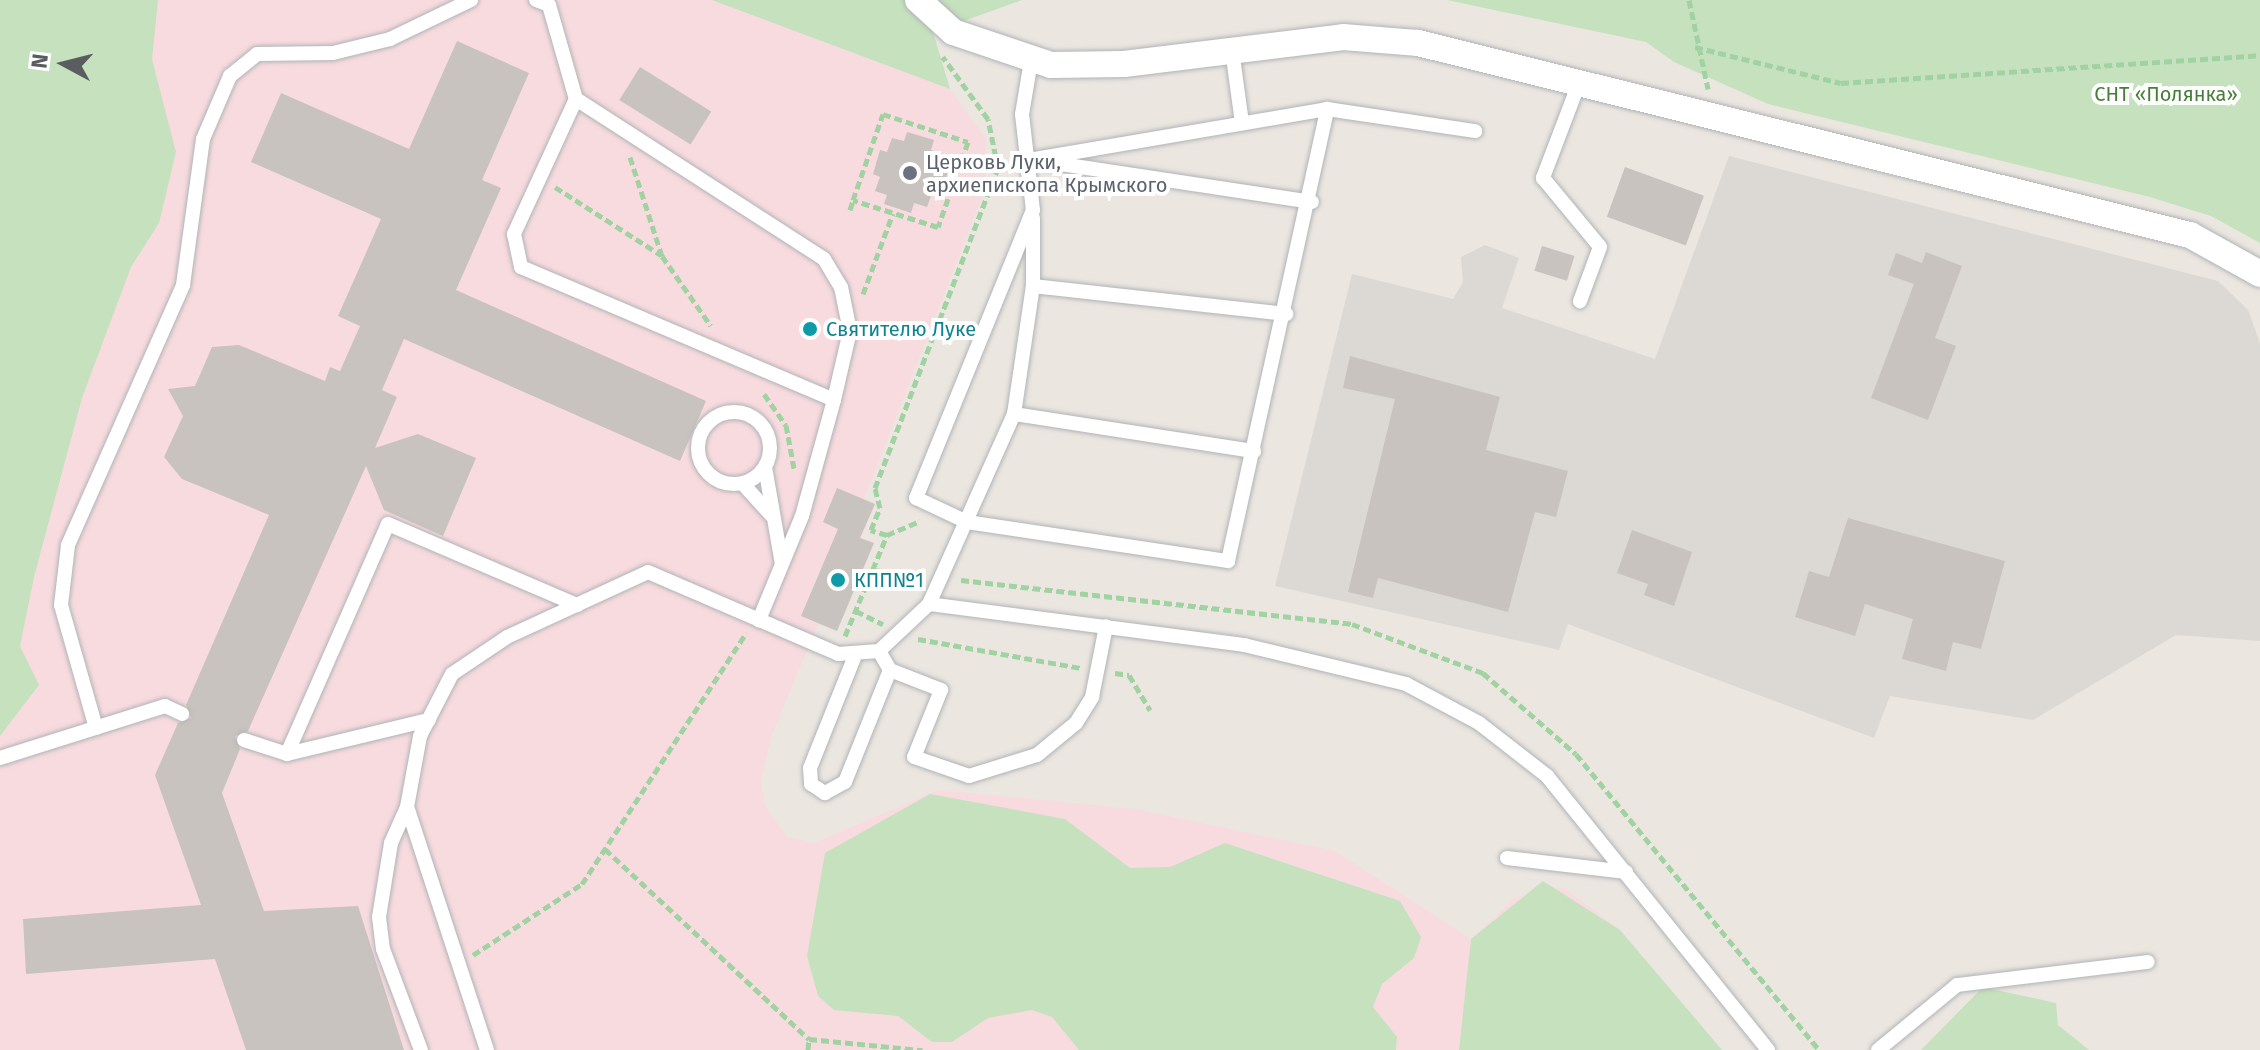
<!DOCTYPE html>
<html>
<head>
<meta charset="utf-8">
<style>
	body { margin:0 }
	#map { position:relative; width:2260px; height:1050px; overflow:hidden; background:#ebe6e0; font-family:"Fira Sans",sans-serif }
	div>[style] { position:absolute }
	.industrial>* { inset:0; background:#dcd8d4 }
	.medical>* { inset:0; background:#f8dbdf }
	.green>* { inset:0; background:#c6e1bd }
	.building>* { inset:0; background:#c8c3bf; transform-origin:0 0 }
	.path>* { height:5px; margin-top:-2.5px; transform-origin:0; background:repeating-linear-gradient(90deg,#a1d2a2 0 8px,transparent 0 12px) }
	.roads { filter:drop-shadow(0 0 2px #b0b4b7) drop-shadow(0 0 2px #b0b4b7) }
	.lane>* { height:14px; margin:-7px; padding:0 7px; transform-origin:7px; border-radius:7px; background:#fff }
	.lane>.ring { margin:-7px; padding:0; box-sizing:content-box; background:none; border:14px solid #fff; border-radius:50% }
	.street>* { height:26px; margin:-13px; padding:0 13px; transform-origin:13px; border-radius:13px; background:#fff }
	.dots>* { width:22px; height:22px; translate:-50% -50%; box-sizing:border-box; border:4px solid #fff; border-radius:50% }
	span { translate:-50% -50%; white-space:nowrap; text-align:center; line-height:1.15; -webkit-text-stroke:8px #fff; paint-order:stroke }
	.park-label { font-size:20px; color:#477e39 }
	.worship-label { font-size:20px; color:#5b616d }
	.left { translate:0 -50%; text-align:left }
	.culture-label { font-size:20px; color:#0d838f }
	.north { position:absolute; left:24px; top:24px; width:80px; height:80px; -webkit-text-stroke:6px #fff; paint-order:stroke; rotate:277deg; font-size:22px; font-weight:700; line-height:32px; text-align:center; color:#595d60 }
	.north::after { content:''; display:block; margin:auto; width:28px; height:36px; background:#595d60; clip-path:polygon(50% 0,100% 100%,50% 72%,0 100%) }
</style>
</head>
<body>
<div id="map">
	<div class="industrial">
		<div style="clip-path:polygon(1729px 156px,2218px 281px,2248px 310px,2260px 343px,2260px 641px,2176px 635px,2033px 720px,1890px 696px,1874px 738px,1568px 624px,1559px 650px,1275px 586px,1352px 274px,1453px 299px,1463px 282px,1461px 257px,1485px 245px,1519px 258px,1502px 308px,1655px 359px)"></div>
	</div>
	<div class="medical">
		<div style="clip-path:polygon(133px 0,712px 0,950px 89px,986px 139px,986px 187px,864px 499px,875px 504px,861px 538px,874px 543px,837px 631px,818px 624px,771px 737px,761px 782px,765px 806px,787px 837px,814px 843px,938px 790px,1136px 809px,1335px 851px,1471px 939px,1516px 897px,1564px 888px,1620px 930px,1722px 1050px,0 1050px,0 49px)"></div>
	</div>
	<div class="green">
		<div style="clip-path:polygon(0 0,158px 0,152px 59px,176px 152px,159px 223px,131px 267px,82px 398px,34px 577px,20px 646px,39px 685px,0 736px)"></div>
		<div style="clip-path:polygon(712px 0,1022px 0,933px 32px,950px 89px)"></div>
		<div style="clip-path:polygon(1447px 0,2260px 0,2260px 243px,2211px 216px,2150px 197px,1768px 104px,1674px 62px,1646px 42px)"></div>
		<div style="clip-path:polygon(930px 794px,1065px 819px,1130px 868px,1170px 867px,1225px 843px,1400px 901px,1421px 937px,1414px 958px,1382px 984px,1373px 1007px,1397px 1037px,1396px 1050px,1079px 1050px,1052px 1017px,1032px 1010px,988px 1018px,952px 1042px,932px 1042px,898px 1016px,834px 1010px,818px 996px,807px 956px,825px 853px)"></div>
		<div style="clip-path:polygon(1543px 881px,1620px 930px,1722px 1050px,1459px 1050px,1471px 939px)"></div>
		<div style="clip-path:polygon(1983px 987px,2056px 1003px,2058px 1025px,2089px 1050px,1921px 1050px)"></div>
	</div>
	<div class="building">
		<div style="clip-path:polygon(457px 41px,529px 73px,482px 180px,501px 188px,456px 290px,706px 401px,680px 461px,404px 339px,382px 390px,397px 397px,375px 448px,418px 434px,476px 458px,443px 536px,384px 510px,366px 466px,248px 731px,235px 736px,240px 749px,222px 793px,264px 911px,358px 906px,404px 1050px,246px 1050px,215px 959px,26px 974px,23px 919px,201px 905px,155px 775px,178px 723px,191px 718px,186px 705px,269px 515px,182px 479px,164px 457px,183px 416px,168px 389px,195px 386px,212px 347px,239px 345px,325px 381px,330px 367px,340px 371px,360px 326px,338px 316px,381px 219px,251px 162px,281px 93px,409px 149px)"></div>
		<div style="left:640px;top:67px;width:84px;height:39px;rotate:32deg"></div>
		<div style="clip-path:polygon(907px 132px,934px 140px,931px 150px,943px 154px,939px 168px,948px 171px,941px 195px,932px 193px,927px 207px,914px 203px,911px 213px,884px 204px,887px 195px,875px 191px,880px 177px,873px 174px,880px 150px,887px 152px,892px 138px,904px 141px)"></div>
		<div style="left:1625px;top:167px;width:84px;height:53px;rotate:20deg"></div>
		<div style="left:1542px;top:246px;width:34px;height:26px;rotate:17deg"></div>
		<div style="clip-path:polygon(1926px 252px,1962px 266px,1935px 338px,1956px 346px,1928px 420px,1871px 398px,1914px 284px,1888px 275px,1896px 253px,1922px 263px)"></div>
		<div style="clip-path:polygon(1350px 356px,1500px 397px,1486px 450px,1568px 471px,1556px 517px,1535px 512px,1508px 612px,1378px 578px,1373px 598px,1348px 592px,1395px 399px,1343px 388px)"></div>
		<div style="clip-path:polygon(837px 488px,875px 504px,860px 538px,874px 543px,837px 631px,801px 616px,838px 529px,823px 522px)"></div>
		<div style="clip-path:polygon(1848px 518px,2005px 561px,1981px 649px,1953px 642px,1946px 671px,1902px 659px,1913px 619px,1865px 604px,1855px 636px,1795px 617px,1809px 571px,1829px 577px)"></div>
		<div style="clip-path:polygon(1632px 530px,1692px 552px,1674px 606px,1644px 595px,1648px 584px,1617px 573px)"></div>
	</div>
	<div class="path">
		<div style="left:1689px;top:0;width:91px;rotate:77.9deg"></div>
		<div style="left:1695px;top:47px;width:150px;rotate:13.9deg"></div>
		<div style="left:1841px;top:83px;width:420px;rotate:-3.8deg"></div>
		<div style="left:630px;top:157px;width:104px;rotate:72.1deg"></div>
		<div style="left:662px;top:256px;width:85px;rotate:55deg"></div>
		<div style="left:555px;top:187px;width:126px;rotate:32.7deg"></div>
		<div style="left:850px;top:210px;width:10px;rotate:-73deg"></div>
		<div style="left:853px;top:200px;width:91px;rotate:-70.8deg"></div>
		<div style="left:883px;top:114px;width:89px;rotate:18.2deg"></div>
		<div style="left:968px;top:142px;width:90px;rotate:109.4deg"></div>
		<div style="left:938px;top:227px;width:89px;rotate:-162.4deg"></div>
		<div style="left:863px;top:294px;width:86px;rotate:-69.7deg"></div>
		<div style="left:764px;top:394px;width:38px;rotate:55deg"></div>
		<div style="left:786px;top:425px;width:44px;rotate:79.5deg"></div>
		<div style="left:887px;top:535px;width:36px;rotate:-23deg"></div>
		<div style="left:873px;top:570px;width:50px;rotate:6.8deg"></div>
		<div style="left:961px;top:580px;width:393px;rotate:6.4deg"></div>
		<div style="left:1352px;top:624px;width:140px;rotate:20.5deg"></div>
		<div style="left:1483px;top:673px;width:123px;rotate:41.1deg"></div>
		<div style="left:1576px;top:754px;width:383px;rotate:50.6deg"></div>
		<div style="left:856px;top:611px;width:30px;rotate:26deg"></div>
		<div style="left:845px;top:636px;width:109px;rotate:-67.4deg"></div>
		<div style="left:887px;top:535px;width:17px;rotate:-163deg"></div>
		<div style="left:871px;top:530px;width:24px;rotate:-68deg"></div>
		<div style="left:880px;top:508px;width:21px;rotate:-104deg"></div>
		<div style="left:875px;top:488px;width:343px;rotate:-69deg"></div>
		<div style="left:998px;top:168px;width:50px;rotate:-101.5deg"></div>
		<div style="left:988px;top:119px;width:77px;rotate:-126deg"></div>
		<div style="left:918px;top:639px;width:166px;rotate:10.1deg"></div>
		<div style="left:1115px;top:673px;width:14px;rotate:8deg"></div>
		<div style="left:1129px;top:675px;width:41px;rotate:59deg"></div>
		<div style="left:605px;top:849px;width:279px;rotate:43deg"></div>
		<div style="left:473px;top:955px;width:130px;rotate:-33.1deg"></div>
		<div style="left:582px;top:884px;width:300px;rotate:-56.8deg"></div>
		<div style="left:808px;top:1050px;width:11px;rotate:-85deg"></div>
		<div style="left:809px;top:1039px;width:114px;rotate:5.6deg"></div>
	</div>
	<div class="roads">
		<div class="lane">
			<div style="left:536px;top:0;width:14px;rotate:21deg"></div>
			<div style="left:549px;top:5px;width:98px;rotate:74deg"></div>
			<div style="left:576px;top:99px;width:149px;rotate:114.7deg"></div>
			<div style="left:514px;top:234px;width:34px;rotate:78deg"></div>
			<div style="left:521px;top:267px;width:340px;rotate:23deg"></div>
			<div style="left:1232px;top:50px;width:74px;rotate:82.2deg"></div>
			<div style="left:1031px;top:61px;width:54px;rotate:99.6deg"></div>
			<div style="left:1022px;top:114px;width:97px;rotate:83.5deg"></div>
			<div style="left:1033px;top:210px;width:311px;rotate:112.1deg"></div>
			<div style="left:916px;top:498px;width:56px;rotate:25.2deg"></div>
			<div style="left:967px;top:522px;width:264px;rotate:8.5deg"></div>
			<div style="left:1228px;top:561px;width:463px;rotate:-77.6deg"></div>
			<div style="left:1579px;top:83px;width:102px;rotate:110.8deg"></div>
			<div style="left:1543px;top:178px;width:89px;rotate:50.4deg"></div>
			<div style="left:1600px;top:247px;width:58px;rotate:110.3deg"></div>
			<div style="left:576px;top:99px;width:295px;rotate:32.8deg"></div>
			<div style="left:824px;top:259px;width:33px;rotate:59deg"></div>
			<div style="left:841px;top:287px;width:45px;rotate:78.4deg"></div>
			<div style="left:850px;top:331px;width:71px;rotate:103.1deg"></div>
			<div style="left:834px;top:400px;width:120px;rotate:105.4deg"></div>
			<div style="left:802px;top:516px;width:113px;rotate:112.5deg"></div>
			<div style="left:1029px;top:160px;width:302px;rotate:-9.7deg"></div>
			<div style="left:1327px;top:109px;width:150px;rotate:8.5deg"></div>
			<div style="left:1041px;top:161px;width:274px;rotate:8.6deg"></div>
			<div style="left:1033px;top:218px;width:68px;rotate:90deg"></div>
			<div class="ring" style="left:698px;top:412px;width:58px;height:58px"></div>
			<div style="left:1014px;top:414px;width:243px;rotate:8.8deg"></div>
			<div style="left:765px;top:467px;width:98px;rotate:80.1deg"></div>
			<div style="left:743px;top:484px;width:43px;rotate:47.8deg"></div>
			<div style="left:929px;top:604px;width:318px;rotate:7.4deg"></div>
			<div style="left:1244px;top:645px;width:167px;rotate:13.5deg"></div>
			<div style="left:1406px;top:684px;width:83px;rotate:28.1deg"></div>
			<div style="left:1479px;top:723px;width:86px;rotate:37.9deg"></div>
			<div style="left:1547px;top:776px;width:352px;rotate:51.1deg"></div>
			<div style="left:879px;top:651px;width:22px;rotate:60deg"></div>
			<div style="left:890px;top:670px;width:55px;rotate:21.4deg"></div>
			<div style="left:941px;top:690px;width:72px;rotate:111.9deg"></div>
			<div style="left:914px;top:757px;width:58px;rotate:19.1deg"></div>
			<div style="left:969px;top:776px;width:71px;rotate:-17.2deg"></div>
			<div style="left:1037px;top:755px;width:50px;rotate:-39.4deg"></div>
			<div style="left:1076px;top:723px;width:31px;rotate:-58deg"></div>
			<div style="left:1092px;top:697px;width:72px;rotate:-78.8deg"></div>
			<div style="left:854px;top:658px;width:118px;rotate:111.8deg"></div>
			<div style="left:810px;top:768px;width:16px;rotate:86deg"></div>
			<div style="left:811px;top:784px;width:17px;rotate:33deg"></div>
			<div style="left:825px;top:793px;width:23px;rotate:-29deg"></div>
			<div style="left:845px;top:782px;width:121px;rotate:-68.1deg"></div>
			<div style="left:96px;top:728px;width:128px;rotate:-105.9deg"></div>
			<div style="left:61px;top:605px;width:60px;rotate:-83.3deg"></div>
			<div style="left:68px;top:545px;width:284px;rotate:-66.1deg"></div>
			<div style="left:183px;top:285px;width:147px;rotate:-82.2deg"></div>
			<div style="left:203px;top:139px;width:69px;rotate:-66.8deg"></div>
			<div style="left:230px;top:76px;width:35px;rotate:-39deg"></div>
			<div style="left:257px;top:54px;width:76px;rotate:-0.8deg"></div>
			<div style="left:333px;top:53px;width:59px;rotate:-13.8deg"></div>
			<div style="left:390px;top:39px;width:90px;rotate:-25.7deg"></div>
			<div style="left:244px;top:740px;width:45px;rotate:18deg"></div>
			<div style="left:287px;top:754px;width:146px;rotate:-13.5deg"></div>
			<div style="left:287px;top:754px;width:251px;rotate:-66.3deg"></div>
			<div style="left:388px;top:524px;width:206px;rotate:23.2deg"></div>
			<div style="left:0;top:758px;width:173px;rotate:-17.5deg"></div>
			<div style="left:165px;top:706px;width:19px;rotate:25deg"></div>
			<div style="left:407px;top:807px;width:39px;rotate:114deg"></div>
			<div style="left:391px;top:843px;width:75px;rotate:99.2deg"></div>
			<div style="left:379px;top:917px;width:32px;rotate:83deg"></div>
			<div style="left:383px;top:949px;width:108px;rotate:69.4deg"></div>
			<div style="left:1507px;top:858px;width:120px;rotate:6.7deg"></div>
			<div style="left:487px;top:1050px;width:256px;rotate:-108.2deg"></div>
			<div style="left:407px;top:807px;width:72px;rotate:-79.6deg"></div>
			<div style="left:420px;top:736px;width:70px;rotate:-62.7deg"></div>
			<div style="left:452px;top:674px;width:66px;rotate:-33.9deg"></div>
			<div style="left:507px;top:637px;width:155px;rotate:-24.7deg"></div>
			<div style="left:648px;top:572px;width:207px;rotate:23.3deg"></div>
			<div style="left:838px;top:654px;width:41px;rotate:-4.2deg"></div>
			<div style="left:879px;top:651px;width:69px;rotate:-43.2deg"></div>
			<div style="left:929px;top:604px;width:208px;rotate:-65.9deg"></div>
			<div style="left:1014px;top:414px;width:129px;rotate:-81.6deg"></div>
			<div style="left:1033px;top:286px;width:255px;rotate:6.3deg"></div>
			<div style="left:1878px;top:1050px;width:102px;rotate:-39.4deg"></div>
			<div style="left:1957px;top:985px;width:192px;rotate:-6.9deg"></div>
		</div>
		<div class="street">
			<div style="left:918px;top:0;width:47px;rotate:42.4deg"></div>
			<div style="left:953px;top:32px;width:103px;rotate:18.6deg"></div>
			<div style="left:1051px;top:65px;width:73px;rotate:-0.8deg"></div>
			<div style="left:1124px;top:64px;width:221px;rotate:-7deg"></div>
			<div style="left:1343px;top:37px;width:75px;rotate:4.6deg"></div>
			<div style="left:1418px;top:43px;width:796px;rotate:13.97deg"></div>
			<div style="left:2190px;top:235px;width:80px;rotate:29.1deg"></div>
		</div>
	</div>
	<div class="dots">
		<div style="left:910px;top:173px;background:#6b7280"></div>
		<div style="left:810px;top:329px;background:#0f9aa8"></div>
		<div style="left:838px;top:580px;background:#0f9aa8"></div>
	</div>
	<div class="park-label">
		<span style="left:2166px;top:94px">СНТ «Полянка»</span>
	</div>
	<div class="worship-label">
		<span class="left" style="left:926px;top:174px">Церковь Луки,<br>архиепископа Крымского</span>
	</div>
	<div class="culture-label">
		<span class="left" style="left:826px;top:329px">Святителю Луке</span>
		<span class="left" style="left:854px;top:580px">КПП№1</span>
	</div>
	<div class="north">N</div>
</div>
</body>
</html>
